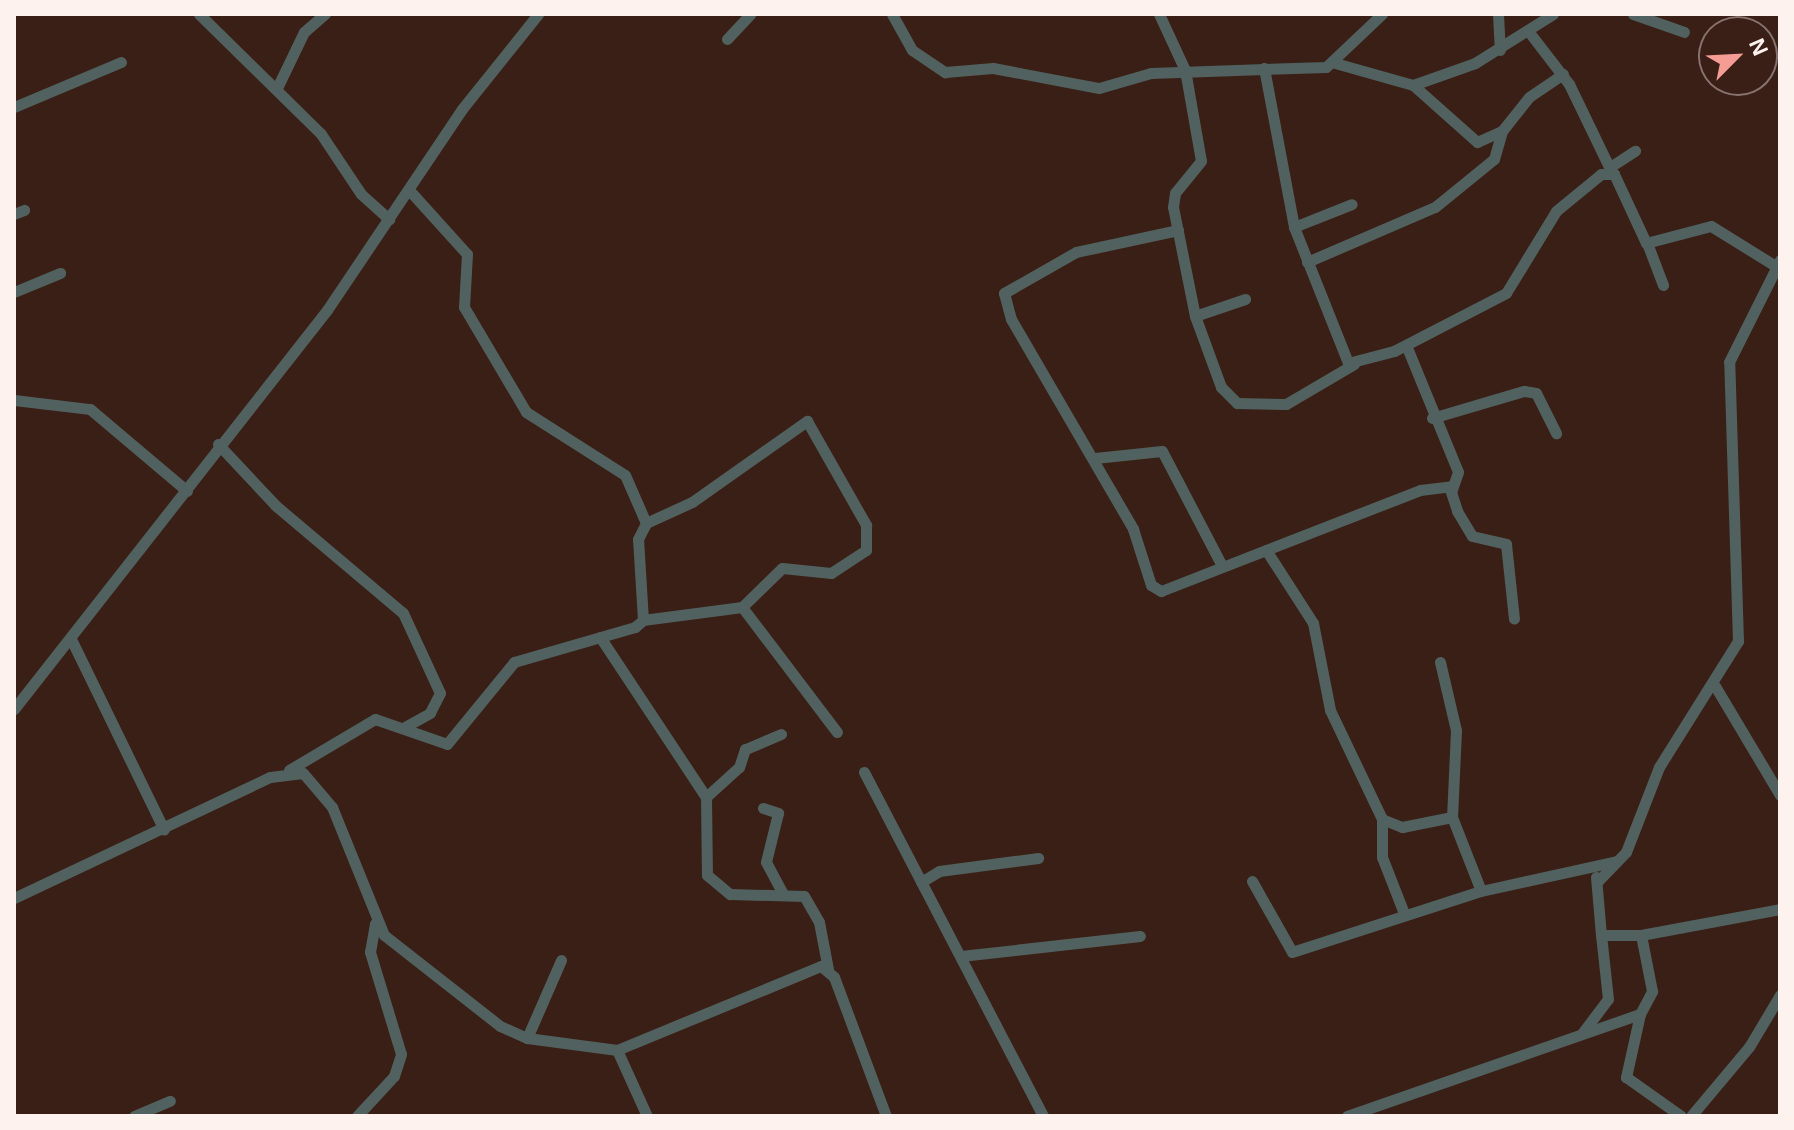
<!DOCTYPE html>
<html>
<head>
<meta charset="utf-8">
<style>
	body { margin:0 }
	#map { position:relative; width:1794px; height:1130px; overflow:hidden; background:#391f15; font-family:Helvetica,sans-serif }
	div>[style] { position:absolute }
	.street>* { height:11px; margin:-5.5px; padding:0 5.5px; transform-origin:5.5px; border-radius:5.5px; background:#51615f }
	span { translate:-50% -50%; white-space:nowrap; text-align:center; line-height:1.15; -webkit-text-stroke:8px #391f15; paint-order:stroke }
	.frame { position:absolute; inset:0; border:16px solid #fdf2ee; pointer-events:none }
	.north { position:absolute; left:1698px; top:16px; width:80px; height:80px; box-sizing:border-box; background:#391f15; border:2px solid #87736c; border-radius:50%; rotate:66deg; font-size:22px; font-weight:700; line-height:32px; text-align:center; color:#fdf2ee }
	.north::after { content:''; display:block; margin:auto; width:28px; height:36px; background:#f59c94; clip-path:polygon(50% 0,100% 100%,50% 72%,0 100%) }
</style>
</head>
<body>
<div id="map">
	<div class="street">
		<div style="left:199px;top:14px;width:171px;rotate:44.5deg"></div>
		<div style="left:321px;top:134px;width:72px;rotate:56.3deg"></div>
		<div style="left:361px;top:194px;width:38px;rotate:42deg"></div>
		<div style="left:892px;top:14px;width:41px;rotate:60.9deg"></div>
		<div style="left:912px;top:50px;width:40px;rotate:34deg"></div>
		<div style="left:945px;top:72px;width:48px;rotate:-4.8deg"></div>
		<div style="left:993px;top:68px;width:108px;rotate:10.7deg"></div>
		<div style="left:1099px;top:88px;width:54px;rotate:-16.1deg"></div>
		<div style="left:1151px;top:73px;width:175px;rotate:-2deg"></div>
		<div style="left:1326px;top:67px;width:77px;rotate:-43.4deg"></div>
		<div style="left:1159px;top:14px;width:62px;rotate:65.1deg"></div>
		<div style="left:1185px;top:70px;width:92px;rotate:80deg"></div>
		<div style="left:1201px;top:161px;width:41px;rotate:129.1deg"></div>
		<div style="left:1175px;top:193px;width:14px;rotate:98deg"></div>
		<div style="left:1173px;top:207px;width:111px;rotate:78.6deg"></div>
		<div style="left:1195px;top:316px;width:76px;rotate:69.9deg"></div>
		<div style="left:1221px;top:387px;width:23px;rotate:45deg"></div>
		<div style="left:1237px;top:403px;width:49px;rotate:1.2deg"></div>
		<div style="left:1286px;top:404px;width:79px;rotate:-30.5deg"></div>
		<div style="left:1498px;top:14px;width:36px;rotate:87deg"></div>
		<div style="left:1633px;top:14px;width:54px;rotate:19.4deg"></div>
		<div style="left:1529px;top:32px;width:66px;rotate:52.4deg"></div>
		<div style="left:1569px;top:84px;width:97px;rotate:64.2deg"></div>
		<div style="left:727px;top:39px;width:34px;rotate:-47deg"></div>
		<div style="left:1335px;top:63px;width:81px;rotate:15.8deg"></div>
		<div style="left:1413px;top:85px;width:86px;rotate:41.7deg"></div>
		<div style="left:1477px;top:142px;width:27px;rotate:-24deg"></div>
		<div style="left:1502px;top:131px;width:43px;rotate:-51.5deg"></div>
		<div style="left:1529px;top:97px;width:41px;rotate:-34.1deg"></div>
		<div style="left:1264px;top:68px;width:162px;rotate:79.3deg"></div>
		<div style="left:1294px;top:227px;width:146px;rotate:68.3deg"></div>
		<div style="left:1348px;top:363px;width:48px;rotate:-14.6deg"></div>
		<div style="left:1394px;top:351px;width:126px;rotate:-27.4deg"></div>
		<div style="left:1506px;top:293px;width:96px;rotate:-58.6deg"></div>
		<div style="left:1556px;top:211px;width:58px;rotate:-39.4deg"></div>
		<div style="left:1601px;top:174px;width:13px"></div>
		<div style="left:1614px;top:174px;width:76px;rotate:65.1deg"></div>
		<div style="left:1646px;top:243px;width:67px;rotate:-14.7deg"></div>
		<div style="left:1711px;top:226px;width:78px;rotate:31.8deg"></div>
		<div style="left:1413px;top:85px;width:66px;rotate:-19.5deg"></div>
		<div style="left:1475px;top:63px;width:92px;rotate:-32.1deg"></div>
		<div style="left:277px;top:88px;width:62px;rotate:-64.3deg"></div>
		<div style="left:304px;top:32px;width:28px;rotate:-41deg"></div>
		<div style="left:14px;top:107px;width:116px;rotate:-22.8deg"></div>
		<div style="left:1610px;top:167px;width:30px;rotate:-33deg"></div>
		<div style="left:410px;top:191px;width:85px;rotate:47.9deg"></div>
		<div style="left:467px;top:254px;width:53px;rotate:93.2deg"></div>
		<div style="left:464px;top:307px;width:122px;rotate:59.4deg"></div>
		<div style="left:526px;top:412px;width:117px;rotate:32.5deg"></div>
		<div style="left:625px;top:475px;width:52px;rotate:66.4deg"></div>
		<div style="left:14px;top:214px;width:11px;rotate:-22deg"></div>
		<div style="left:1294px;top:227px;width:62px;rotate:-21.6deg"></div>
		<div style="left:1178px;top:230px;width:104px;rotate:167.8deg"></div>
		<div style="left:1076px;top:252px;width:83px;rotate:150.3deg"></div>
		<div style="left:1004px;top:293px;width:27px;rotate:75deg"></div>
		<div style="left:1011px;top:319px;width:243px;rotate:59.8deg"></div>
		<div style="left:1133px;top:529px;width:59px;rotate:72.2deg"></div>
		<div style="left:1151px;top:585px;width:12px;rotate:31deg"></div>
		<div style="left:1161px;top:591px;width:278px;rotate:-21.3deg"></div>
		<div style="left:1420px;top:490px;width:32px;rotate:-7deg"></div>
		<div style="left:1647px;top:243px;width:45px;rotate:69.1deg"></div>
		<div style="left:1307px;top:262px;width:139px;rotate:-23.3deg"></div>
		<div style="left:1435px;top:207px;width:76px;rotate:-39.1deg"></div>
		<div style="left:1494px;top:159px;width:29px;rotate:-74deg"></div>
		<div style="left:14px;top:292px;width:50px;rotate:-22.4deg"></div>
		<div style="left:1195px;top:316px;width:53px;rotate:-18.8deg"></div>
		<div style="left:1406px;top:345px;width:137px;rotate:67.7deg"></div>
		<div style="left:1458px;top:472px;width:21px;rotate:109deg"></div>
		<div style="left:1451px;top:492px;width:20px;rotate:72deg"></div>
		<div style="left:1457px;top:511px;width:29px;rotate:59deg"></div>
		<div style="left:1472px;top:536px;width:35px;rotate:13deg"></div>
		<div style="left:1506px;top:544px;width:75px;rotate:83.9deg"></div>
		<div style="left:14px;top:400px;width:77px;rotate:6.8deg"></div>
		<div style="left:90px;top:409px;width:127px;rotate:40.2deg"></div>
		<div style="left:1432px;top:418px;width:96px;rotate:-16.4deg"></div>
		<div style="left:1524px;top:391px;width:12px;rotate:9deg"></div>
		<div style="left:1536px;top:393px;width:45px;rotate:63.4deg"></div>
		<div style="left:218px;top:444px;width:83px;rotate:46.9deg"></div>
		<div style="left:275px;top:505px;width:167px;rotate:40.2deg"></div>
		<div style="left:403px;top:613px;width:88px;rotate:65.2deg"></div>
		<div style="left:440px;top:693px;width:22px;rotate:117deg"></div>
		<div style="left:430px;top:713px;width:29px;rotate:151deg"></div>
		<div style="left:1095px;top:458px;width:67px;rotate:-6deg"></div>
		<div style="left:1162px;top:451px;width:130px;rotate:62.4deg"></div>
		<div style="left:1266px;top:550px;width:87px;rotate:57.2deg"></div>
		<div style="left:1313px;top:623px;width:89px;rotate:78.9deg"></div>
		<div style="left:1330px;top:710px;width:121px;rotate:64.5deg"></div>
		<div style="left:1382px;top:819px;width:38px;rotate:90deg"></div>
		<div style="left:1382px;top:857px;width:58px;rotate:68.7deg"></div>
		<div style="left:742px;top:607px;width:157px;rotate:52.8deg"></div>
		<div style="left:600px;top:637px;width:192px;rotate:56.5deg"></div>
		<div style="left:71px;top:639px;width:212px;rotate:64deg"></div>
		<div style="left:1440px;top:662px;width:70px;rotate:76.8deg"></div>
		<div style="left:1456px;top:730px;width:87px;rotate:92.6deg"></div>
		<div style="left:1715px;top:686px;width:127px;rotate:59.2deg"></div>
		<div style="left:14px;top:709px;width:507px;rotate:-51.89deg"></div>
		<div style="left:327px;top:310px;width:242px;rotate:-56.1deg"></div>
		<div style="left:462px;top:109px;width:122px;rotate:-51.3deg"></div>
		<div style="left:781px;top:734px;width:39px;rotate:157deg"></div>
		<div style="left:745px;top:749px;width:19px;rotate:108deg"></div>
		<div style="left:739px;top:767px;width:45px;rotate:137.7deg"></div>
		<div style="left:706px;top:797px;width:78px;rotate:89.3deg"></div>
		<div style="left:707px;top:875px;width:30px;rotate:40deg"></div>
		<div style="left:730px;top:894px;width:74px;rotate:1.5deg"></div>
		<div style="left:804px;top:896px;width:30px;rotate:60deg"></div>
		<div style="left:819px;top:922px;width:48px;rotate:79.2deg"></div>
		<div style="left:289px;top:770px;width:100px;rotate:-30.7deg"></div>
		<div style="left:375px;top:719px;width:76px;rotate:19.1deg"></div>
		<div style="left:447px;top:744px;width:106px;rotate:-50.7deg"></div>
		<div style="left:514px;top:662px;width:126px;rotate:-16.1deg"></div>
		<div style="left:635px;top:627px;width:11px;rotate:-41deg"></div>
		<div style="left:643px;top:620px;width:81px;rotate:-93.5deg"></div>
		<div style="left:638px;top:539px;width:18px;rotate:-63deg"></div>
		<div style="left:646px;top:523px;width:51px;rotate:-24.5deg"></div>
		<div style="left:692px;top:502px;width:141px;rotate:-35.2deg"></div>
		<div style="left:807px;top:421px;width:120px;rotate:60.4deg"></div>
		<div style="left:866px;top:525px;width:25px;rotate:90deg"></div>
		<div style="left:866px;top:550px;width:42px;rotate:146.7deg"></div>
		<div style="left:831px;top:573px;width:49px;rotate:-174.2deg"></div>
		<div style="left:782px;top:568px;width:56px;rotate:135.7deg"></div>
		<div style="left:742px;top:607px;width:100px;rotate:172.5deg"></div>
		<div style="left:864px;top:772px;width:388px;rotate:62.5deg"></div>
		<div style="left:763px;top:808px;width:16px;rotate:18deg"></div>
		<div style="left:778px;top:813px;width:50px;rotate:103.8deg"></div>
		<div style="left:766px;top:862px;width:36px;rotate:62deg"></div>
		<div style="left:1382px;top:819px;width:22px;rotate:22deg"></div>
		<div style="left:1402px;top:827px;width:51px;rotate:-11.3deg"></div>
		<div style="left:1452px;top:817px;width:79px;rotate:68.6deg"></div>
		<div style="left:1481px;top:891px;width:139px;rotate:-12.4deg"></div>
		<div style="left:1596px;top:877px;width:58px;rotate:85.1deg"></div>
		<div style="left:1601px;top:935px;width:40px"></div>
		<div style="left:1252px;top:881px;width:81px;rotate:60.6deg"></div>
		<div style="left:1292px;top:952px;width:199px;rotate:-17.9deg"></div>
		<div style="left:1598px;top:881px;width:40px;rotate:-46deg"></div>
		<div style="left:1626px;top:852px;width:91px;rotate:-68.8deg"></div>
		<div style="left:1659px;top:767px;width:149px;rotate:-57.9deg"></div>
		<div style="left:1738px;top:641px;width:279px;rotate:-91.8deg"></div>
		<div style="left:1729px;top:362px;width:114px;rotate:-63.4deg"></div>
		<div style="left:921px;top:882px;width:21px;rotate:-31deg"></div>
		<div style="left:939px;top:871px;width:100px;rotate:-7.5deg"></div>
		<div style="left:14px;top:898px;width:283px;rotate:-25.3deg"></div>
		<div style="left:270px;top:777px;width:33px;rotate:-7deg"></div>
		<div style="left:303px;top:773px;width:45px;rotate:49.5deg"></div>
		<div style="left:332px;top:807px;width:138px;rotate:67.9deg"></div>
		<div style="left:384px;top:935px;width:147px;rotate:38.1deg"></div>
		<div style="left:500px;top:1026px;width:30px;rotate:24deg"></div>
		<div style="left:527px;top:1038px;width:91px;rotate:7.6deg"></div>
		<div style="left:617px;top:1050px;width:221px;rotate:-22.4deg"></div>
		<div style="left:821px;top:966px;width:17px;rotate:40deg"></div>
		<div style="left:834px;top:977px;width:148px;rotate:69.5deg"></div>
		<div style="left:961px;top:956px;width:180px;rotate:-6.4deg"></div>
		<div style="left:1640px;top:1014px;width:65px;rotate:102.5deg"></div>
		<div style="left:1626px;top:1077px;width:67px;rotate:35.3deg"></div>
		<div style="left:1583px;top:1032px;width:41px;rotate:-52.9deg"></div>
		<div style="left:1608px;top:999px;width:64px;rotate:-96.2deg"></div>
		<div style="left:527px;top:1038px;width:85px;rotate:-66.4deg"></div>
		<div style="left:617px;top:1050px;width:72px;rotate:65.6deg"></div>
		<div style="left:134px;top:1116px;width:39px;rotate:-23deg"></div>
		<div style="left:357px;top:1116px;width:54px;rotate:-47.2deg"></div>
		<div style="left:394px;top:1076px;width:23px;rotate:-72deg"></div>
		<div style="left:401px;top:1054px;width:107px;rotate:-106.9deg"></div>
		<div style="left:370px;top:952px;width:29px;rotate:-80deg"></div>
		<div style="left:1347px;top:1116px;width:310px;rotate:-19.2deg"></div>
		<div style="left:1640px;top:1014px;width:26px;rotate:-62deg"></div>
		<div style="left:1652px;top:991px;width:57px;rotate:-101.1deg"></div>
		<div style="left:1641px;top:935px;width:141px;rotate:-10.6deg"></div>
		<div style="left:1691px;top:1116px;width:90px;rotate:-50deg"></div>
		<div style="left:1749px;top:1047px;width:61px;rotate:-59.2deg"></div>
	</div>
	<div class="frame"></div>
	<div class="north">N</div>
</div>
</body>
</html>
